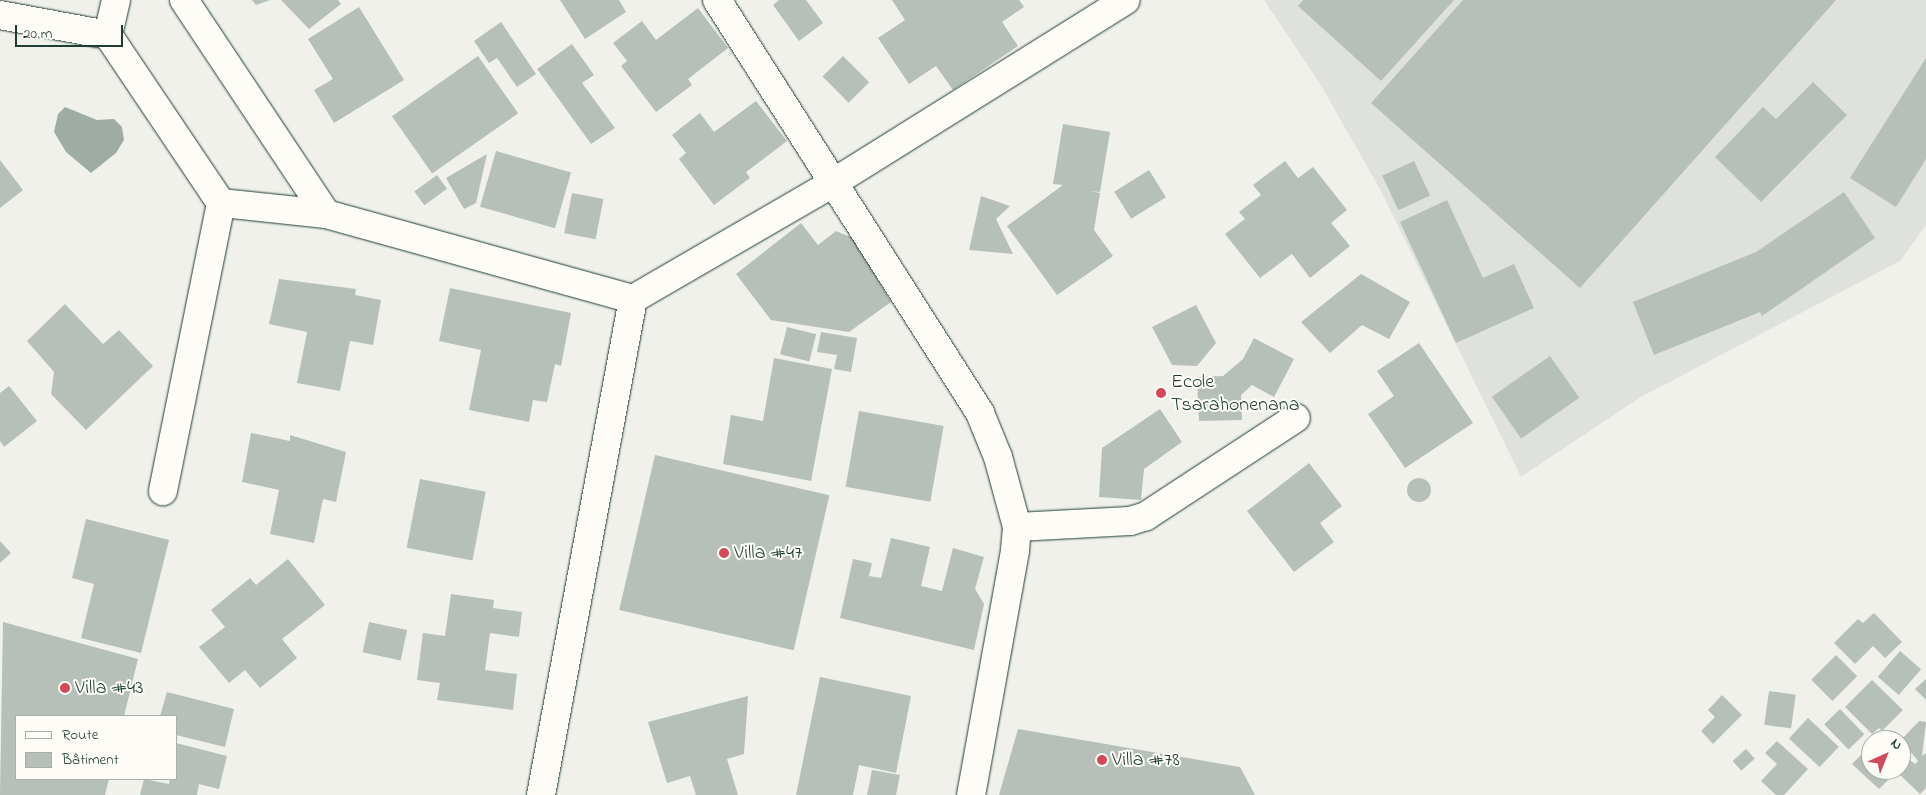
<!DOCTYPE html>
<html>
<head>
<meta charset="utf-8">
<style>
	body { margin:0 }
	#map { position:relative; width:1926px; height:795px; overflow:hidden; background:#f0f1eb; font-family:"Indie Flower",sans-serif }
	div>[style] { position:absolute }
	.built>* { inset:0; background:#dfe2dc }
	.water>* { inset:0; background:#9faca4 }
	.building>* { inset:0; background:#b6bfb8; transform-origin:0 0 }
	.round { border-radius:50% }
	.roads { filter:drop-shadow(0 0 1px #1f3d34) drop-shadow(0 0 1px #1f3d34) }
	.minor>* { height:28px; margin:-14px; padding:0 14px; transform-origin:14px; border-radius:14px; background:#fdfcf7 }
	.dots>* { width:14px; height:14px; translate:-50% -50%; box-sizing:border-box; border:2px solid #fdfcf7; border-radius:50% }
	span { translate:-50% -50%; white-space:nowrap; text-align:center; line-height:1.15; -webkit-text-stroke:4px #fdfcf7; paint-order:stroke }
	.poi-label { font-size:20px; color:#1f3d34 }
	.left { translate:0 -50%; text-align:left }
	.legend { position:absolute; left:15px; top:715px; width:162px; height:65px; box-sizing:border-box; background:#fdfcf7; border:1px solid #a4b0a9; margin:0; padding:6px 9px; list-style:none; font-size:15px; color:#1f3d34 }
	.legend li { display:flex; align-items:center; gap:10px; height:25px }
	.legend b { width:25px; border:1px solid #a4b0a9 }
	.north { position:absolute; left:1861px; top:730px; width:50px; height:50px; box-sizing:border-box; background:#fdfcf7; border:1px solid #a4b0a9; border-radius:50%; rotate:44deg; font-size:14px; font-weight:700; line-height:20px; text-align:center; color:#1f3d34 }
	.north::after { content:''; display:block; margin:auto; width:18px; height:22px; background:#d1495b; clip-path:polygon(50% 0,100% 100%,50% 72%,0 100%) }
	.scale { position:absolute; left:15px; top:25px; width:108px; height:22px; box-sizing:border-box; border:2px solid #1f3d34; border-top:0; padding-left:6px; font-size:15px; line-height:18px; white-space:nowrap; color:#1f3d34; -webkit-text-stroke:4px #fdfcf7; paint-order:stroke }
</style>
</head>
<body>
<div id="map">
	<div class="built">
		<div style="clip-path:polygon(1264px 0,1926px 0,1926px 225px,1900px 261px,1641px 397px,1521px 477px,1381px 191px,1319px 82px)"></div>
	</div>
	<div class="water">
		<div style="clip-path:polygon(65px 107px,97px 120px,114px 119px,122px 127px,124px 140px,116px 153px,91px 173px,66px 152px,54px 132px,58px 114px)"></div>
	</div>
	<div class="building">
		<div style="clip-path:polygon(252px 0,270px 0,256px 5px)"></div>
		<div style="clip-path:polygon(281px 0,338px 0,341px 4px,309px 29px)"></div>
		<div style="clip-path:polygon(560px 0,619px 0,626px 12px,585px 39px)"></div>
		<div style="clip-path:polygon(779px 0,806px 0,823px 23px,799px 41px,773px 5px)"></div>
		<div style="clip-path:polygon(892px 0,1019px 0,1024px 7px,1002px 22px,1018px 46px,953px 90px,936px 66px,909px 84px,878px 38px,905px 20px)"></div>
		<div style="clip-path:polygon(1303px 0,1454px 0,1381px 81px,1298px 6px)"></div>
		<div style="clip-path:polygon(1463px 0,1836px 0,1580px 288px,1371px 103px)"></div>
		<div style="clip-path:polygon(359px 7px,404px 80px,334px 123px,314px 90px,333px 79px,308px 39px)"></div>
		<div style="clip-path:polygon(698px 8px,728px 48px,688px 79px,692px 85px,656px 112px,621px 66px,627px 61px,613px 43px,642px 21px,656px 40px)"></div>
		<div style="clip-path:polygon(501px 22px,536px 74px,517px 87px,497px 58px,489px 63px,474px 41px)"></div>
		<div style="clip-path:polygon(572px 44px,594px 75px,582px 83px,615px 128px,591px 144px,537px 69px)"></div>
		<div style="left:478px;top:56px;width:70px;height:105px;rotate:55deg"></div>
		<div style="left:843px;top:56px;width:37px;height:29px;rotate:45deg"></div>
		<div style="clip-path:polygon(1926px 58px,1926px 159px,1896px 207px,1850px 178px)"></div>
		<div style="clip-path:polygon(1813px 82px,1847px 115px,1761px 202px,1715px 157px,1763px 107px,1776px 119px)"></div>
		<div style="clip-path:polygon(756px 101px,787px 141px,746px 172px,750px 178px,714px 205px,679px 159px,686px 153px,672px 135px,700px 113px,714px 132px)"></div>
		<div style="clip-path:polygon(1063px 124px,1110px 132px,1100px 192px,1090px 191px,1100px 193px,1094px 230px,1113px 256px,1057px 295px,1007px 226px,1063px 185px,1053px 184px)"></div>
		<div style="left:496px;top:151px;width:78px;height:58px;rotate:16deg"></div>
		<div style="clip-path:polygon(487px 154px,476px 203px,464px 209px,446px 178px)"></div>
		<div style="clip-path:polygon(0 160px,23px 190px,0 208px)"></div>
		<div style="clip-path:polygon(1285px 161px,1298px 178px,1313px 167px,1347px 210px,1331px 223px,1350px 246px,1310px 278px,1292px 254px,1260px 278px,1225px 234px,1245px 219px,1239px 212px,1261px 195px,1253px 185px)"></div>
		<div style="left:1414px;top:161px;width:38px;height:35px;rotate:65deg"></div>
		<div style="left:1149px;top:170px;width:32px;height:41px;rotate:58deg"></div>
		<div style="left:437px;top:175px;width:17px;height:28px;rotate:54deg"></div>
		<div style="clip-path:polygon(1844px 192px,1875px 238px,1762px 316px,1760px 312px,1654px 355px,1633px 302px,1756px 252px)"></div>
		<div style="left:572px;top:193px;width:32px;height:41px;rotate:11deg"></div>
		<div style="clip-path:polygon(981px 196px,1010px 206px,996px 219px,1013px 254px,969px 250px)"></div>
		<div style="clip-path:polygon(1447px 200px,1483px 278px,1514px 264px,1534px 308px,1456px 343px,1400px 222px)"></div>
		<div style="clip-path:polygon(801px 223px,818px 245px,836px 231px,853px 238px,891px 302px,849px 332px,771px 320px,736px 274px)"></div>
		<div style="clip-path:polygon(1361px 274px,1410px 302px,1389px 339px,1362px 325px,1330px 353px,1301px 322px)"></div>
		<div style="clip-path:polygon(279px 279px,356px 289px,355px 295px,381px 300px,373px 345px,350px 341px,340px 391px,297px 383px,307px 332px,269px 324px)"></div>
		<div style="clip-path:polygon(450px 288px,571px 313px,561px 366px,555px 364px,547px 402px,533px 400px,529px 422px,469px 410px,481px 350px,439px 341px)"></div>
		<div style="clip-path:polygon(65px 304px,103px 344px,119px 330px,153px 366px,86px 430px,51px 394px,54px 372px,27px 341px)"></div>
		<div style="clip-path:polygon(1196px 305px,1216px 343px,1197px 366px,1172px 365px,1152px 327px)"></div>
		<div style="left:787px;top:327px;width:30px;height:28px;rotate:14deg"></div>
		<div style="clip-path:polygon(821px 332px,857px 338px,851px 372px,834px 369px,837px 355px,817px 352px)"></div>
		<div style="clip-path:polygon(1254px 338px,1294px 359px,1274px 397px,1252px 385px,1241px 395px,1242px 420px,1199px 421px,1197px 377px,1223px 376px,1243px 359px)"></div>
		<div style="clip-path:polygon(1419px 343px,1473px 423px,1405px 468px,1368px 414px,1394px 396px,1377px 371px)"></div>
		<div style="left:1550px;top:356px;width:51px;height:71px;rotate:55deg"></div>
		<div style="clip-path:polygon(774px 358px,832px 369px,811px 481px,723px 464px,731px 415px,763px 421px)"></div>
		<div style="clip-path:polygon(9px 386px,37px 421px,4px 447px,0 441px,0 393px)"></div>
		<div style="clip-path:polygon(1160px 409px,1182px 442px,1144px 469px,1141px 500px,1099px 497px,1102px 448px)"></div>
		<div style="left:859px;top:411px;width:86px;height:77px;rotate:10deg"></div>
		<div style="clip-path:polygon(251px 433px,290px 441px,290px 435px,346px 452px,336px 502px,323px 499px,314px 543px,270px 534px,279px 490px,242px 482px)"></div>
		<div style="left:655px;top:455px;width:179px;height:159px;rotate:13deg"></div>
		<div style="clip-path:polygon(1309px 463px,1342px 506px,1320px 523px,1334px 542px,1294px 572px,1247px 511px)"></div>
		<div class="round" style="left:1407px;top:478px;width:24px;height:24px"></div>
		<div style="left:420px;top:479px;width:67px;height:70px;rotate:11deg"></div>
		<div style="clip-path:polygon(86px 519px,169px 540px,141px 653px,81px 638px,94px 584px,72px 578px)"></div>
		<div style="clip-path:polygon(891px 538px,930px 547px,921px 586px,942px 591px,953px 548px,984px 557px,975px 589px,984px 604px,974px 650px,840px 618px,853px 559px,872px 563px,869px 576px,881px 578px)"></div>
		<div style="clip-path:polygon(0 541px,11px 553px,0 563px)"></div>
		<div style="clip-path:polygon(288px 559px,325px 605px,282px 639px,297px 658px,260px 688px,245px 670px,229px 683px,199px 647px,225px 627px,211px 610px,250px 578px,256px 585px)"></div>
		<div style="clip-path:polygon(451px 594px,494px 600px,493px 608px,522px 612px,519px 637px,490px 633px,485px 670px,517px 674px,513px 710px,437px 700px,440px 683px,417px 680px,423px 633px,445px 636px)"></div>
		<div style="clip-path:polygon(1874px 613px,1902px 642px,1885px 658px,1873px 646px,1855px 664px,1834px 643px,1858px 619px,1863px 623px)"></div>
		<div style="clip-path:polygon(3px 622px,138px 659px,124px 716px,16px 716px,16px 779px,109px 779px,105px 795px,0 795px)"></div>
		<div style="left:369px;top:622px;width:39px;height:31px;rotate:12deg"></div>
		<div style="left:1900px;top:651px;width:28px;height:34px;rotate:41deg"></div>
		<div style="left:1836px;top:655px;width:30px;height:35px;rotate:45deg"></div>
		<div style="clip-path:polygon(820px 677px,911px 696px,896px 773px,859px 765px,853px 795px,796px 795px)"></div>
		<div style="clip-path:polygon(1926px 679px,1926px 700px,1915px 689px)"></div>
		<div style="clip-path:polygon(1872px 680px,1903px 710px,1882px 731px,1879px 728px,1872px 734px,1845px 707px)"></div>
		<div style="left:1769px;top:691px;width:27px;height:34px;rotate:8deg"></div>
		<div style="clip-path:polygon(167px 692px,234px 709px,225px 747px,176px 735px,176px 716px,160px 716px)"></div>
		<div style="clip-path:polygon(1722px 695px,1742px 715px,1713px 744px,1701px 731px,1715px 717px,1708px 710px)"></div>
		<div style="clip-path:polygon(748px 696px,744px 754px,727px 759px,738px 795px,696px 795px,690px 776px,667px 783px,648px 722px)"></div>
		<div style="left:1840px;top:709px;width:35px;height:22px;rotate:46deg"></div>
		<div style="left:1808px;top:718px;width:42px;height:28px;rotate:43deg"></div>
		<div style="clip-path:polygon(1919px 721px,1926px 722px,1922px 756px,1926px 753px,1926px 788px,1920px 794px,1898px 773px,1910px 760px,1915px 764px,1918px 761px,1901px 740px)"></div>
		<div style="clip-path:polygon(1018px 729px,1240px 767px,1255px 795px,999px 795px)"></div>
		<div style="clip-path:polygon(1777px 741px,1808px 769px,1784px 795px,1776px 795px,1761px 781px,1777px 764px,1765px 753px)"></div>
		<div style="clip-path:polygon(176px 743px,227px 756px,219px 789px,199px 784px,197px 795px,140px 795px,144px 779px,169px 784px,170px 779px,176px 779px)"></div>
		<div style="clip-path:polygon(1871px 745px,1871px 770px,1898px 770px,1879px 789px,1852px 764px)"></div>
		<div style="left:1746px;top:749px;width:13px;height:18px;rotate:48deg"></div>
		<div style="clip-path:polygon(872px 770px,900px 775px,896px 795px,867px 795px)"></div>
	</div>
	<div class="roads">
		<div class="minor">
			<div style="left:116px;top:0;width:36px;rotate:103deg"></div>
			<div style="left:108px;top:35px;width:202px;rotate:56.1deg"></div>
			<div style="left:221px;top:203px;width:294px;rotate:101.4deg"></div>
			<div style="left:184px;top:0;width:257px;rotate:56.4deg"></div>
			<div style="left:326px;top:214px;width:106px;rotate:-174deg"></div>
			<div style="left:717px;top:0;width:490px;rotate:57.5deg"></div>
			<div style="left:980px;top:413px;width:48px;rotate:67.8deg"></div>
			<div style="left:998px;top:457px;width:73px;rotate:74.8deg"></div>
			<div style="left:1017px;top:527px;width:24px;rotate:95deg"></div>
			<div style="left:1015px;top:551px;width:248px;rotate:100.2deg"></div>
			<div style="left:0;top:15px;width:110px;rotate:10.5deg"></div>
			<div style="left:326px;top:214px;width:319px;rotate:15.5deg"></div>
			<div style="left:633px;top:299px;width:231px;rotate:-30.1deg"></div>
			<div style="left:833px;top:183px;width:345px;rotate:-32deg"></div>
			<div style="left:1017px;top:527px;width:113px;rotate:-3deg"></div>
			<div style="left:1130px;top:521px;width:17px;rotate:-17deg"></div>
			<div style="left:1146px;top:516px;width:179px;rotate:-33.2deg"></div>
			<div style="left:541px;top:795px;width:504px;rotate:-79.49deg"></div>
		</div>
	</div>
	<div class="dots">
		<div style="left:1161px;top:393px;background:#d1495b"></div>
		<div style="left:724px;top:553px;background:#d1495b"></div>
		<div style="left:65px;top:688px;background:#d1495b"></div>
		<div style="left:1102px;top:760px;background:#d1495b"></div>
	</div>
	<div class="poi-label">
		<span class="left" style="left:1171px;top:394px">Ecole<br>Tsarahonenana</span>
		<span class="left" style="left:734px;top:553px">Villa #47</span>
		<span class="left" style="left:75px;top:688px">Villa #43</span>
		<span class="left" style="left:1112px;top:760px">Villa #78</span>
	</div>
	<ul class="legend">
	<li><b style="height:6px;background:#fdfcf7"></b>Route</li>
	<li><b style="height:14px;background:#b6bfb8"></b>Bâtiment</li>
	</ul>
	<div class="north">N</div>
	<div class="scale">20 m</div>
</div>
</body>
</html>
